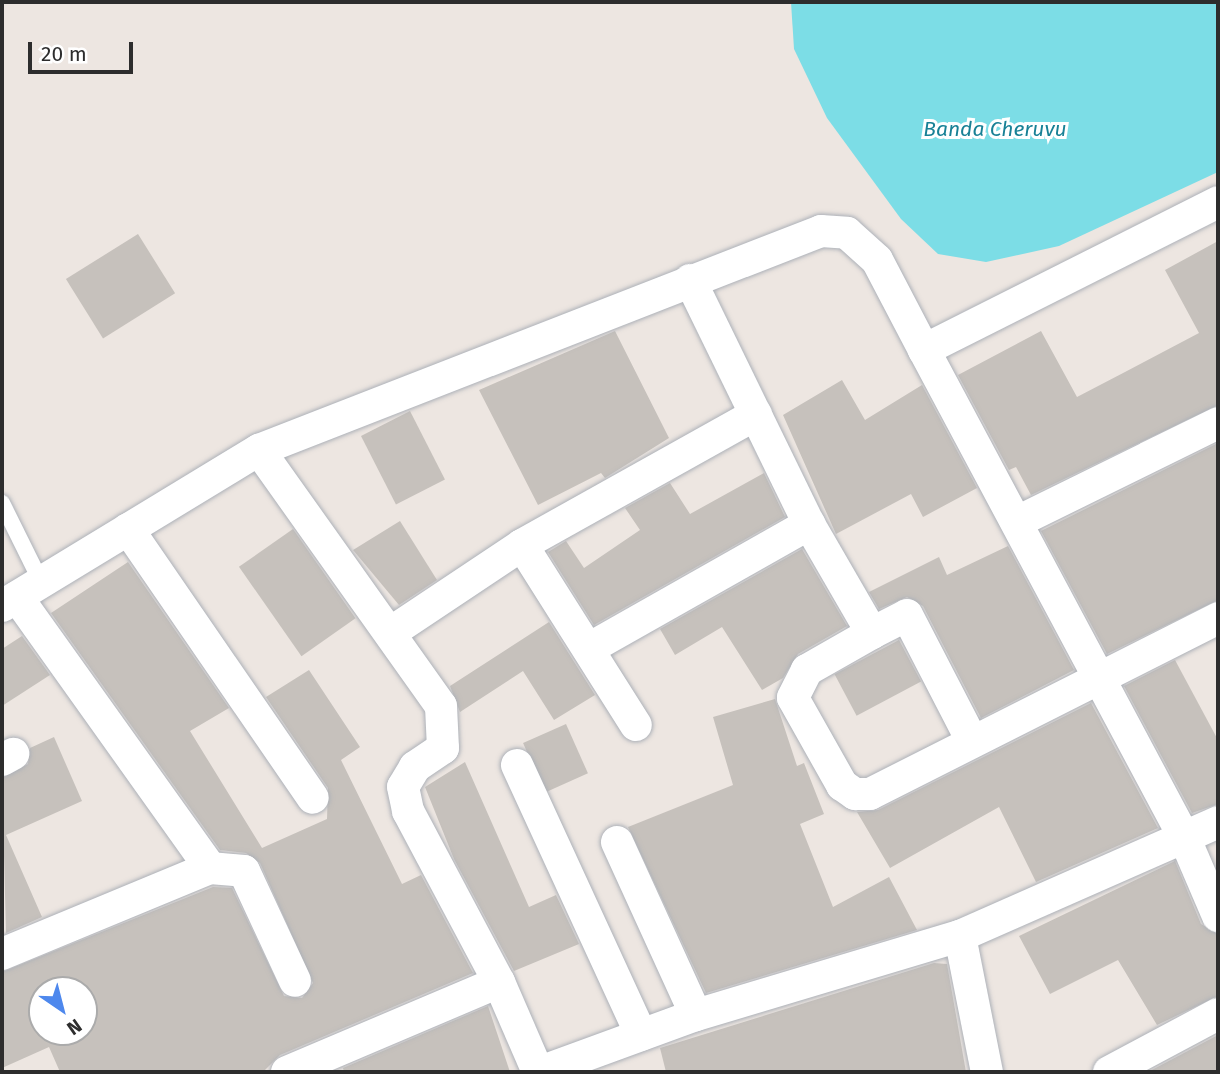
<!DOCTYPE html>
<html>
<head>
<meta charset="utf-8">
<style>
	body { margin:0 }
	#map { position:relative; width:1220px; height:1074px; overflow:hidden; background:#ede6e1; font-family:"Fira Sans",sans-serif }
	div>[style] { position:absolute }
	.water>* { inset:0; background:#7cdde6 }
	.building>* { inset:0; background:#c6c1bc; transform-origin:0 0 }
	.roads { filter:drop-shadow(0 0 2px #adb1b8) drop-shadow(0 0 2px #adb1b8) }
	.lane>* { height:16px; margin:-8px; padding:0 8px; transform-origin:8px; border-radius:8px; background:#fff }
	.street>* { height:32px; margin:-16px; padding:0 16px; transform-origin:16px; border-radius:16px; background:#fff }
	span { translate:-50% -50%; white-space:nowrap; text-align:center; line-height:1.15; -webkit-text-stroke:6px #fff; paint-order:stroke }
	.water-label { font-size:21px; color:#188196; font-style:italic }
	.frame { position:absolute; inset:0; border:4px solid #2d2d2d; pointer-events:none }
	.north { position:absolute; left:28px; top:976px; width:70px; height:70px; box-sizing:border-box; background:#fff; border:2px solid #ababab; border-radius:50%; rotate:145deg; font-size:19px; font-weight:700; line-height:28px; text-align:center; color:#2d2d2d }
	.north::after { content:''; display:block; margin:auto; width:24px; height:32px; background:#4e88ed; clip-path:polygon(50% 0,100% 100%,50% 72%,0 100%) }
	.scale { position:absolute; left:28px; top:42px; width:105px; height:32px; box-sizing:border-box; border:4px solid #2d2d2d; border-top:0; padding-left:9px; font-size:21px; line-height:24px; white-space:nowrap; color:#2d2d2d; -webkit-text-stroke:5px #fff; paint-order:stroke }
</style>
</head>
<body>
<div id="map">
	<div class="water">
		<div style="clip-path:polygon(791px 2px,1218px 2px,1218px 172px,1059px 246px,986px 262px,938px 254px,901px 219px,827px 118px,794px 49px)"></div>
	</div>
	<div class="building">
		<div style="left:138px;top:234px;width:70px;height:85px;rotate:58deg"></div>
		<div style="clip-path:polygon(1218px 241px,1218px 405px,1031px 495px,1016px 467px,1009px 470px,958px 375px,1041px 331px,1077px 397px,1125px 372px,1199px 333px,1165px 270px)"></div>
		<div style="clip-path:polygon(615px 331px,669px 438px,605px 478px,601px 473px,538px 505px,479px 390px)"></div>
		<div style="clip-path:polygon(842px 380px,865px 420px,922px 385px,977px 488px,923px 517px,911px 494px,836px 534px,783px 415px)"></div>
		<div style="left:410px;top:411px;width:77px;height:55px;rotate:63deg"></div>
		<div style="clip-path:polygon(1218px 443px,1218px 600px,1107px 654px,1041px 531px)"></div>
		<div style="clip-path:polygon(764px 473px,785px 517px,594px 625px,548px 552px,566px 541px,584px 568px,640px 530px,625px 508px,670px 483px,690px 514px)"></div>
		<div style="clip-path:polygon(400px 521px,437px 580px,399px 605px,353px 550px)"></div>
		<div style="left:293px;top:529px;width:109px;height:66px;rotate:55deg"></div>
		<div style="clip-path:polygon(1008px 546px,1074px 670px,981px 718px,923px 606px,907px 597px,879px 609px,869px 592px,939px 557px,947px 575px)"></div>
		<div style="clip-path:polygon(802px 549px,847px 626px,798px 654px,783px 678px,762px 690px,722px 627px,675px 655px,660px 629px)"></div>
		<div style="clip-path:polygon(evenodd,128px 562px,229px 708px,190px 731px,262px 848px,327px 819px,328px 788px,266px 697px,309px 670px,360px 747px,341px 760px,402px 884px,421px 875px,473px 973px,280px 1055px,263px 1072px,60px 1072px,49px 1047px,2px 1068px,2px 972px,213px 887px,232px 888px,284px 996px,302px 998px,313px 983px,260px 863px,246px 853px,220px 850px,51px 613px,128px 562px,42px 990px,84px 990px,84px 1032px,42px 1032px,42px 990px)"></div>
		<div style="clip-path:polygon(549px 622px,595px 695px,554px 720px,523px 671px,460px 712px,450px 686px)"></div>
		<div style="clip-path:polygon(22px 636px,50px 675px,2px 706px,2px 649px)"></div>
		<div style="left:899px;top:640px;width:47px;height:73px;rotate:62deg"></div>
		<div style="clip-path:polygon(1175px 660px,1218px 740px,1218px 804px,1192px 813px,1124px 686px)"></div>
		<div style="clip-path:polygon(775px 699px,797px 766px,804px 763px,824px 814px,800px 824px,833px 907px,889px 877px,917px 930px,706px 993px,628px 827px,733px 785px,713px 717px)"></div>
		<div style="clip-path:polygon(1091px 703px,1158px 828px,1036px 882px,999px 807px,890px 868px,857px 812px,878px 810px)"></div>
		<div style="left:566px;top:724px;width:54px;height:47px;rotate:66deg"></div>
		<div style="clip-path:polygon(54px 737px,82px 801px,6px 835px,42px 917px,6px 933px,2px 778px,28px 764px,30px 748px)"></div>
		<div style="clip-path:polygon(465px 762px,529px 907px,556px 895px,579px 944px,514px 971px,454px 859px,425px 787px)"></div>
		<div style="clip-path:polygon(1175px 861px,1201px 924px,1218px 934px,1218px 996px,1157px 1025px,1118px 960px,1050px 994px,1019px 936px)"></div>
		<div style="clip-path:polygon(934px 963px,947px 964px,966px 1072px,666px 1072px,660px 1048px)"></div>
		<div style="clip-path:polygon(488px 1006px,510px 1072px,344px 1072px,343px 1068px)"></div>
		<div style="clip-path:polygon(1218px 1035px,1218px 1072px,1148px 1072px)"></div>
	</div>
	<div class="roads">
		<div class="lane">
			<div style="left:2px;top:503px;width:88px;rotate:63.7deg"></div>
		</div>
		<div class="street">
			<div style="left:690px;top:280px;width:271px;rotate:64deg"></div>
			<div style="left:809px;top:524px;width:126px;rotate:60deg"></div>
			<div style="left:872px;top:633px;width:39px;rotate:-27deg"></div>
			<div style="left:907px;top:615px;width:142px;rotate:62.7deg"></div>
			<div style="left:924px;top:350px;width:554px;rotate:61.91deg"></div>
			<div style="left:1185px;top:839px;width:84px;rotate:66.8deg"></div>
			<div style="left:259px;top:450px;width:314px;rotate:54.6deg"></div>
			<div style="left:441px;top:706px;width:42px;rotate:87.3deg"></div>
			<div style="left:443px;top:748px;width:34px;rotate:146deg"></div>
			<div style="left:415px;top:767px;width:23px;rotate:121deg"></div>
			<div style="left:403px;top:787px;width:25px;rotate:78deg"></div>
			<div style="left:408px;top:811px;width:194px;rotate:62deg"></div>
			<div style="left:499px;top:982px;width:98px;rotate:66.6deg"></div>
			<div style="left:1019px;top:521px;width:222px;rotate:-26.2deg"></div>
			<div style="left:128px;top:529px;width:326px;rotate:55.5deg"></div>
			<div style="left:522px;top:545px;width:213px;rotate:57.7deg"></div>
			<div style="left:17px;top:597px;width:333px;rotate:54.5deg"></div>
			<div style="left:2px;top:606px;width:301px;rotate:-31.3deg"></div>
			<div style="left:259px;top:450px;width:603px;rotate:-21.29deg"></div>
			<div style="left:821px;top:231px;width:26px;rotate:4deg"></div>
			<div style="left:847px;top:233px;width:40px;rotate:42deg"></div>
			<div style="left:877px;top:260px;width:102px;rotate:62.4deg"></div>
			<div style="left:924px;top:350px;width:329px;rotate:-26.7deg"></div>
			<div style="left:390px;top:633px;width:159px;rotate:-33.7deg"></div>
			<div style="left:522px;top:545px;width:268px;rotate:-29.2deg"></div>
			<div style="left:872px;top:633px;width:75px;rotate:150.4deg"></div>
			<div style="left:807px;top:670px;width:31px;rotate:117deg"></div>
			<div style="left:793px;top:698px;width:100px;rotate:60.6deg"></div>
			<div style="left:842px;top:785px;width:16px;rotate:35deg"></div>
			<div style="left:855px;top:794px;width:15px"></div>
			<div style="left:870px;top:794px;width:390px;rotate:-26.8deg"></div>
			<div style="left:590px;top:648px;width:252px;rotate:-29.5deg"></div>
			<div style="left:2px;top:760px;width:13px;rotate:-29deg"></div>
			<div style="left:517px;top:765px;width:297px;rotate:65.3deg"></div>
			<div style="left:617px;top:842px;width:190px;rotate:65.5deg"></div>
			<div style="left:960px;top:936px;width:139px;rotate:78.8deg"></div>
			<div style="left:2px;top:954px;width:225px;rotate:-22.5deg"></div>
			<div style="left:210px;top:868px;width:34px;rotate:5deg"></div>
			<div style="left:244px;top:871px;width:121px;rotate:65.1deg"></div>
			<div style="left:287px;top:1072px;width:230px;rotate:-23deg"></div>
			<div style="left:540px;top:1072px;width:166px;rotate:-20.1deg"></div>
			<div style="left:696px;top:1015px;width:276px;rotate:-16.7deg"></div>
			<div style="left:960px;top:936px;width:282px;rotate:-23.8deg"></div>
			<div style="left:1109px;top:1072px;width:123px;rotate:-28deg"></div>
		</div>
	</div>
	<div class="water-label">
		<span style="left:995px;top:129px">Banda Cheruvu</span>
	</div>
	<div class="frame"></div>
	<div class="north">N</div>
	<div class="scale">20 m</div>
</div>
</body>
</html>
